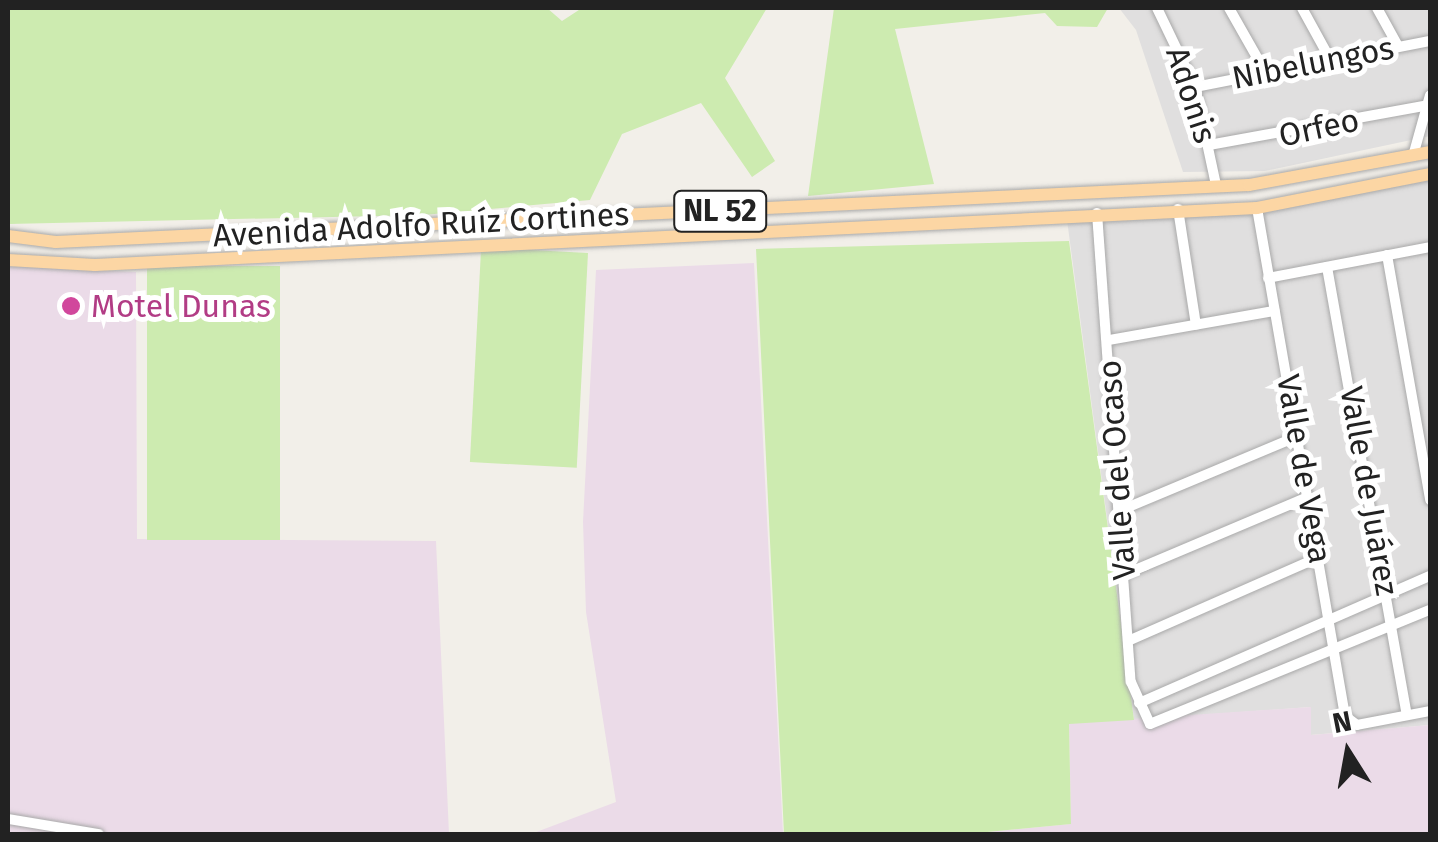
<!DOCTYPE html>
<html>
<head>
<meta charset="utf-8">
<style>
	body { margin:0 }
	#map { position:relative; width:1438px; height:842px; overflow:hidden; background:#f2efe9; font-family:"Fira Sans",sans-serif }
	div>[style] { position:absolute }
	.residential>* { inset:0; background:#e0dfdf }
	.industrial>* { inset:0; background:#ebdbe8 }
	.grass>* { inset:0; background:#cdebb0; transform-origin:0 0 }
	.roads { filter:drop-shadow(0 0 2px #a9a9a9) drop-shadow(0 0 2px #a9a9a9) }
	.minor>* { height:10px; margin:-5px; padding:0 5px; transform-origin:5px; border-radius:5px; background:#fff }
	.major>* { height:12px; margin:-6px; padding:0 6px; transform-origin:6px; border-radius:6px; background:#fcd6a4 }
	.dots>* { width:28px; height:28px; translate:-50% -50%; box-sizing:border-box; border:5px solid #fff; border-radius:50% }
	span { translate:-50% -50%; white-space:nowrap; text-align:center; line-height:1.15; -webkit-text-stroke:10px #fff; paint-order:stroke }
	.shield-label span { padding:2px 8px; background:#fff; border:2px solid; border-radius:8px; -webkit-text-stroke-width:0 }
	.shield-label { font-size:30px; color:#222; font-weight:700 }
	.street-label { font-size:32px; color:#222 }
	.hotel-label { font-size:32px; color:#b23c85 }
	.left { translate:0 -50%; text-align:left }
	.frame { position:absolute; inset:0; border:10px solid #222; pointer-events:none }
	.north { position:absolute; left:1298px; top:702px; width:100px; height:100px; -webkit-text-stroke:8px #fff; paint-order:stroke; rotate:349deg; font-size:28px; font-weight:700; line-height:40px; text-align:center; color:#222 }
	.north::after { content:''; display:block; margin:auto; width:35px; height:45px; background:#222; clip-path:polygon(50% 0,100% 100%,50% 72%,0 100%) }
</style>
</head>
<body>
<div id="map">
	<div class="residential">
		<div style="clip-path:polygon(1119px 8px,1430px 8px,1430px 136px,1265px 171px,1183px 172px,1136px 30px)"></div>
		<div style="clip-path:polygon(1430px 178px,1430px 725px,1310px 735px,1310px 707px,1134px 720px,1067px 220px,1252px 214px)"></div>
	</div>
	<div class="industrial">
		<div style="clip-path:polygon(754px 263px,783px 834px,531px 834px,616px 802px,586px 612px,583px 522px,596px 270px)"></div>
		<div style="clip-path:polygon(8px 266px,136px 272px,137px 539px,436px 541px,449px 834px,8px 834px)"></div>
		<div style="clip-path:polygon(1311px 707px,1311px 735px,1430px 725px,1430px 834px,967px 834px,1071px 824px,1069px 723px)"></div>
	</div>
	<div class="grass">
		<div style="clip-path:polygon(8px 8px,547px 8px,562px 21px,582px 8px,767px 8px,725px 78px,775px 161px,752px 177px,701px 103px,622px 134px,590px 200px,423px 215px,8px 224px)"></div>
		<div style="clip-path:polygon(834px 8px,1108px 8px,1097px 27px,1057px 26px,1045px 13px,895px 29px,934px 184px,808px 196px)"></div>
		<div style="clip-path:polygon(1069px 241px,1134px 720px,1069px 724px,1071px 824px,967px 834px,784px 834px,756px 249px)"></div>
		<div style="left:588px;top:253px;width:215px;height:107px;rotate:93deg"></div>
		<div style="left:280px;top:266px;width:274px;height:133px;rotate:90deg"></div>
	</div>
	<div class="roads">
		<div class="minor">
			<div style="left:1157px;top:8px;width:88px;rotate:64.3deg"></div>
			<div style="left:1195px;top:87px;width:100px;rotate:77.9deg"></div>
			<div style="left:1229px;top:8px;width:75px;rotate:60.4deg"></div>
			<div style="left:1302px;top:8px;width:58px;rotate:61.2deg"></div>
			<div style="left:1377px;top:8px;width:43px;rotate:61.1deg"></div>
			<div style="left:1195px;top:87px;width:239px;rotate:-11.1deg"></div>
			<div style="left:1209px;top:145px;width:225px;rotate:-10.3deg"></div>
			<div style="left:1413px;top:156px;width:63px;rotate:-74.4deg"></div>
			<div style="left:1257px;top:208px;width:516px;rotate:80.17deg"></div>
			<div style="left:1345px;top:716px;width:15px;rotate:37deg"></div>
			<div style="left:1357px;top:725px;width:74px;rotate:-10.9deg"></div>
			<div style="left:1178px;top:209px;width:117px;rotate:81.2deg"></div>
			<div style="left:1097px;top:213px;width:470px;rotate:85.9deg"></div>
			<div style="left:1131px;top:682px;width:46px;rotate:65.7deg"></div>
			<div style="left:1150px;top:724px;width:302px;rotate:-22.2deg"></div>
			<div style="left:1387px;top:255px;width:249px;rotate:80deg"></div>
			<div style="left:1327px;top:267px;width:455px;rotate:79.9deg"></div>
			<div style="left:1268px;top:278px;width:165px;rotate:-10.8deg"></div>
			<div style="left:1109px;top:340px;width:168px;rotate:-10deg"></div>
			<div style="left:1119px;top:511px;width:194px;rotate:-22.7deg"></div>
			<div style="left:1123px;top:575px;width:201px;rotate:-22.9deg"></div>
			<div style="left:1128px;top:641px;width:209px;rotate:-23.7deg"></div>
			<div style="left:1139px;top:703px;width:318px;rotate:-23.6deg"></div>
			<div style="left:8px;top:819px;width:92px;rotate:9.4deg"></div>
		</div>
		<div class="major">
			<div style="left:8px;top:236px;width:48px;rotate:7.1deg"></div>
			<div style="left:56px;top:242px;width:1194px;rotate:-2.74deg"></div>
			<div style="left:1249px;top:185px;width:184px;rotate:-10.3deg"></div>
			<div style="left:8px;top:260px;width:87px;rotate:3.3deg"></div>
			<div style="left:95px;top:265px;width:1163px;rotate:-2.81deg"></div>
			<div style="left:1257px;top:208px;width:176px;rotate:-11.1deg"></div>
		</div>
	</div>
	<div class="dots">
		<div style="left:71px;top:306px;background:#d1479c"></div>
	</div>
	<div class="shield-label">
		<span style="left:720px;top:211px">NL 52</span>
	</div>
	<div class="street-label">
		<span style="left:1313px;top:63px;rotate:-11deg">Nibelungos</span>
		<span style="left:1191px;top:95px;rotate:72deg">Adonis</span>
		<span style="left:1319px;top:128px;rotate:-12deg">Orfeo</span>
		<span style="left:421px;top:225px;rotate:-3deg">Avenida Adolfo Ruíz Cortines</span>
		<span style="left:1304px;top:469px;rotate:80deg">Valle de Vega</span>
		<span style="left:1117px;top:470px;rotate:-94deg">Valle del Ocaso</span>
		<span style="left:1369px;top:491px;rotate:80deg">Valle de Juárez</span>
	</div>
	<div class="hotel-label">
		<span class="left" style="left:91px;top:306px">Motel Dunas</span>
	</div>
	<div class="frame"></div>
	<div class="north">N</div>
</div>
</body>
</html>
